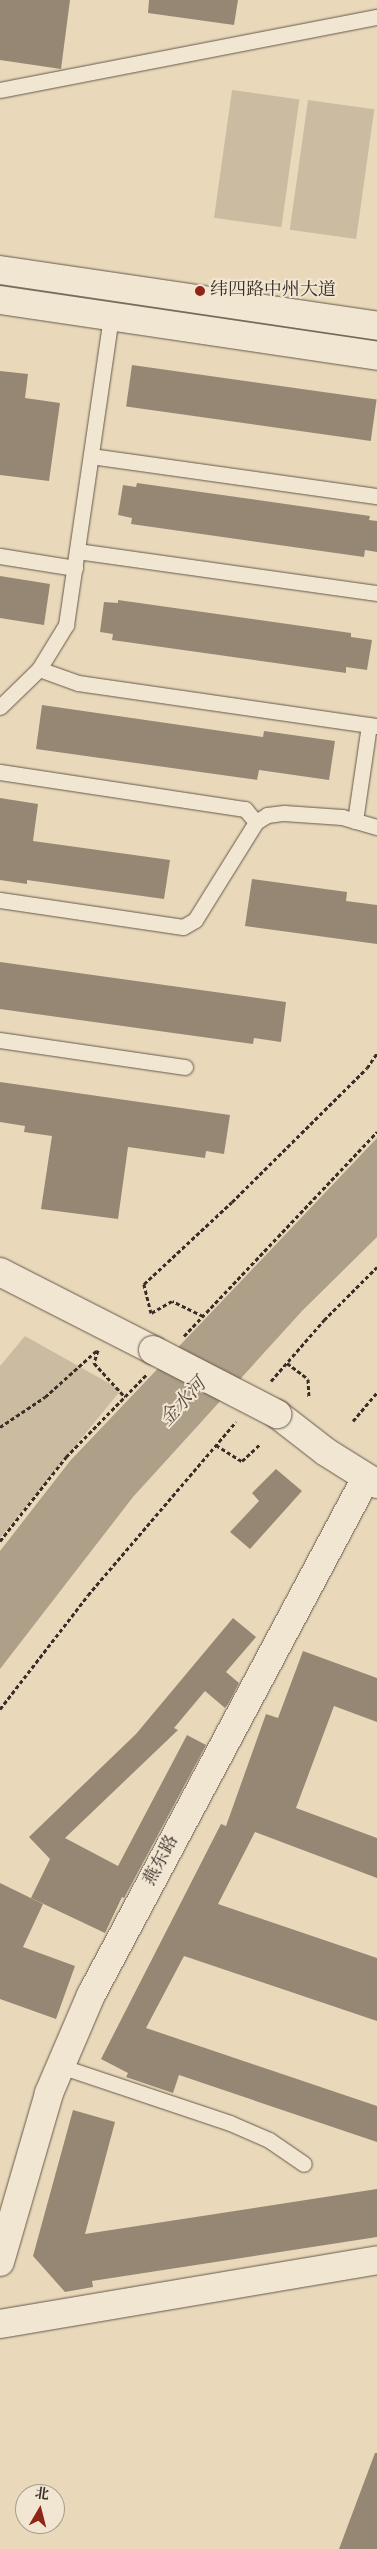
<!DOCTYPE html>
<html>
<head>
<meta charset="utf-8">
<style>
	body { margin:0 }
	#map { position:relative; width:377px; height:2549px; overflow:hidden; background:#e9d9ba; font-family:Vollkorn,"Noto Serif SC",serif }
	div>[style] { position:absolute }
	.green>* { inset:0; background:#cbbca1; transform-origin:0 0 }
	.water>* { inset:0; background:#ad9f88 }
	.building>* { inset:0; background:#958773; transform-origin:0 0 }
	.path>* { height:3px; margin-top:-1.5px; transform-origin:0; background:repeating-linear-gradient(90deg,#392e27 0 4px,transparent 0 6.5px) }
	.roads { filter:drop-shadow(0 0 1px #65594c) drop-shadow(0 0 1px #65594c) }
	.lane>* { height:15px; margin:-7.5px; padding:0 7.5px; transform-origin:7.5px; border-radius:7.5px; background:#f1e6d2 }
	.street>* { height:28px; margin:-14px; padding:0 14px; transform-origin:14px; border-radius:14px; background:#f1e6d2 }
	.secondary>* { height:28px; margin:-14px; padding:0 14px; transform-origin:14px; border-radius:14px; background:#f1e6d2 }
	.bridges { filter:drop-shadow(0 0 1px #65594c) drop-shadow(0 0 1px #65594c) }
	.street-bridge>* { height:28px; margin:-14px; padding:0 14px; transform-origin:14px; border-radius:14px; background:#f1e6d2 }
	.dots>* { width:14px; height:14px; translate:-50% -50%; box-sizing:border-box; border:2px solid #f1e6d2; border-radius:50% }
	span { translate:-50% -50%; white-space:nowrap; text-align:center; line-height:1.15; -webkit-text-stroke:4px #f1e6d2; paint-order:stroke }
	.poi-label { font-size:18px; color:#392e27 }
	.left { translate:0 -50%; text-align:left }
	.street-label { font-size:18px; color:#392e27 }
	.water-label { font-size:19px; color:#564a3f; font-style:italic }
	.north { position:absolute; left:15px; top:2484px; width:50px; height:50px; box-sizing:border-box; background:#f1e6d2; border:1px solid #a79c8e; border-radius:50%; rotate:8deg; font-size:14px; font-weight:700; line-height:20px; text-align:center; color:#392e27 }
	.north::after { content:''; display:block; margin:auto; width:18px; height:22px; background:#8f2418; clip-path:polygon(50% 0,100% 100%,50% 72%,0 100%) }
</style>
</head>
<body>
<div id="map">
	<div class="green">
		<div style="left:232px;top:90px;width:68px;height:129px;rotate:8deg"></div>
		<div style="left:308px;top:100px;width:67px;height:131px;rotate:8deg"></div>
		<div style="clip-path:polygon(25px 1336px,121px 1390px,0 1538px,0 1366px)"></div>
	</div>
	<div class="water">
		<div style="clip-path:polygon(377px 1138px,377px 1237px,302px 1311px,133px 1497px,0 1669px,0 1551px,70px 1461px)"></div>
	</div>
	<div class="building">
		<div style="clip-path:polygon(0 0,70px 0,61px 69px,0 60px)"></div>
		<div style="clip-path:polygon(149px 0,238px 0,234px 25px,148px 13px)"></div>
		<div style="left:132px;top:365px;width:247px;height:42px;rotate:8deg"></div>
		<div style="clip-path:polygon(0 371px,28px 374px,25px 398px,60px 403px,49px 481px,0 475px)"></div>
		<div style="clip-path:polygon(137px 483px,370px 516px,369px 520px,377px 521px,377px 552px,365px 550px,364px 557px,131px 524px,132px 518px,118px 515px,123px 485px,136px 487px)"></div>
		<div style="clip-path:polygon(0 576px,50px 584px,44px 625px,0 618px)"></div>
		<div style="clip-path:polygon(118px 600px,351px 633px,351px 637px,372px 640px,367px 670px,346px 667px,346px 673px,112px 640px,113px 634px,100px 632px,104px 602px,118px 603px)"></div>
		<div style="clip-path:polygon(42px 705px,263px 737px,264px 731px,335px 741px,329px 780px,259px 770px,257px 780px,36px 749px)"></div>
		<div style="clip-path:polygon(0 798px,38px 804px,33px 841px,170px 860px,164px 899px,27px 880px,27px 884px,0 880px)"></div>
		<div style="clip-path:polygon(252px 879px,347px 892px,346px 901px,377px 905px,377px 944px,245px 926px)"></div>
		<div style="clip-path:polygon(0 962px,286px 1002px,281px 1042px,254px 1038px,253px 1044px,0 1009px)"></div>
		<div style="clip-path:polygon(0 1082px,230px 1115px,224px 1154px,206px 1151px,205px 1158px,128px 1147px,118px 1219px,41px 1209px,52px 1136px,24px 1132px,25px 1126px,0 1122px)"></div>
		<div style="clip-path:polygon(276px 1469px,302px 1491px,250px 1549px,230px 1532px,259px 1501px,252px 1493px)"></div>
		<div style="clip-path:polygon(233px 1618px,256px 1637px,226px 1672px,239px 1683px,228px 1704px,225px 1708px,205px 1691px,174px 1728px,178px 1730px,65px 1838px,118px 1866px,187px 1735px,206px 1745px,124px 1898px,122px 1897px,105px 1933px,31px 1898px,50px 1859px,29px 1837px,136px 1734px)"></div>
		<div style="clip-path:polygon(303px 1651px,377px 1678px,377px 1722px,334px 1706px,296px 1808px,377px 1838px,377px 1878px,255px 1832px,218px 1904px,377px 1958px,377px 2021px,184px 1956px,146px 2028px,377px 2106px,377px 2142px,179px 2075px,173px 2093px,126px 2077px,128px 2073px,101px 2059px,221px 1824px,226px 1826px,266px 1714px,278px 1718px)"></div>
		<div style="clip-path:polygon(0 1883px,43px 1904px,23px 1947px,75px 1966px,56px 2019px,0 1999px)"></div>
		<div style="clip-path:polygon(73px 2110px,115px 2122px,85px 2234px,377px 2189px,377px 2237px,92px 2281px,93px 2287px,65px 2292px,33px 2256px)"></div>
		<div style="clip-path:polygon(375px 2453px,377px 2453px,377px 2549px,339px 2549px)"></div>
	</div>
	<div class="path">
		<div style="left:203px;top:1316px;width:34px;rotate:-154deg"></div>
		<div style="left:172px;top:1301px;width:24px;rotate:150deg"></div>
		<div style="left:151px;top:1313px;width:30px;rotate:-104deg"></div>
		<div style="left:144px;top:1284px;width:120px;rotate:-43deg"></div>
		<div style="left:232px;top:1202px;width:190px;rotate:-44.8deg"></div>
		<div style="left:367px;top:1068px;width:18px;rotate:-56deg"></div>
		<div style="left:184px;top:1336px;width:281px;rotate:-46.6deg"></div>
		<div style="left:98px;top:1350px;width:14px;rotate:107deg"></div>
		<div style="left:94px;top:1363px;width:46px;rotate:47.6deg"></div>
		<div style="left:287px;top:1363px;width:26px;rotate:37deg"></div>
		<div style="left:308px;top:1379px;width:18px;rotate:87deg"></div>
		<div style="left:271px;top:1381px;width:81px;rotate:-49deg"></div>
		<div style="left:324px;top:1320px;width:75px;rotate:-45deg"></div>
		<div style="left:353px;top:1421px;width:38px;rotate:-50deg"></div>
		<div style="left:0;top:1427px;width:54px;rotate:-33.7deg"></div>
		<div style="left:45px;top:1397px;width:69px;rotate:-42deg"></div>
		<div style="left:216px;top:1445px;width:31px;rotate:32deg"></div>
		<div style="left:242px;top:1461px;width:26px;rotate:-43deg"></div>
		<div style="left:0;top:1541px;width:107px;rotate:-51.8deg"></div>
		<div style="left:66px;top:1457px;width:115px;rotate:-45.7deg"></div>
		<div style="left:0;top:1709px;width:144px;rotate:-52.3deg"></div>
		<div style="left:88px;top:1595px;width:228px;rotate:-49.5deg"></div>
	</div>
	<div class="roads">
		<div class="lane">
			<div style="left:0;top:90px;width:384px;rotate:-11deg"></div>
			<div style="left:91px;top:456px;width:289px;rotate:8deg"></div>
			<div style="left:77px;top:551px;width:303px;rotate:8deg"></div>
			<div style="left:0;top:556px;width:76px;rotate:9.1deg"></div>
			<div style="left:39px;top:669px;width:41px;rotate:19.7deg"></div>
			<div style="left:78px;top:683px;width:302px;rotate:8.2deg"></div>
			<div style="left:0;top:707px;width:54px;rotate:-44.3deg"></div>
			<div style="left:39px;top:669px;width:52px;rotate:-58.5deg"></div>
			<div style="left:66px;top:625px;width:312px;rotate:-81.7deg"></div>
			<div style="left:0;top:772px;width:248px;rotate:8.6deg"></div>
			<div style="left:245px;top:809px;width:17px;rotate:50deg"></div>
			<div style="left:355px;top:821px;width:97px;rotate:-81.7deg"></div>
			<div style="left:0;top:900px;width:185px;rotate:8.4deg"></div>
			<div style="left:183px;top:927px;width:14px;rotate:-30deg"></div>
			<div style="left:195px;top:920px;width:115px;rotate:-58.1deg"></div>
			<div style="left:256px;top:822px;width:13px;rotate:-32deg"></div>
			<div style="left:267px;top:815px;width:17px;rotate:-7deg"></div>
			<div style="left:284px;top:813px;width:58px;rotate:3.9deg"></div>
			<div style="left:342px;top:817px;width:36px;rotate:16deg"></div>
			<div style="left:0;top:1040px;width:187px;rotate:8.3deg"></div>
			<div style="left:60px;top:2066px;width:179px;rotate:18.5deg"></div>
			<div style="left:230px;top:2123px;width:43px;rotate:23.6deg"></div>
			<div style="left:269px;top:2140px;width:42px;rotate:34.4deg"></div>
		</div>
		<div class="street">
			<div style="left:0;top:1272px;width:172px;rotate:27deg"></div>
			<div style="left:277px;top:1414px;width:62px;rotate:37.8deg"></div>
			<div style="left:326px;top:1452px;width:60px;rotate:32.1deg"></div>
			<div style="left:0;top:2262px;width:176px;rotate:-73.8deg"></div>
			<div style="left:49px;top:2093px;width:107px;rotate:-66.8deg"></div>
			<div style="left:91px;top:1995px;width:586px;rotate:-61.99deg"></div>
		</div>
		<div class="secondary">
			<div style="left:0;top:270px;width:381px;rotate:8.4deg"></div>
			<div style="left:0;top:300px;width:381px;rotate:8.4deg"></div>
			<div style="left:0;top:2324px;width:382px;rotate:-9.6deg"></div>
		</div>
	</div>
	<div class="bridges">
		<div class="street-bridge">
			<div style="left:153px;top:1350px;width:140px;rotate:27.3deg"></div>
		</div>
	</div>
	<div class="dots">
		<div style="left:200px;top:291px;background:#8f2418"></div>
	</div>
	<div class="poi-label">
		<span class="left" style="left:210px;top:291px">纬四路中州大道</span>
	</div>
	<div class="street-label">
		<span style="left:162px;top:1861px;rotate:-62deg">燕东路</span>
	</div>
	<div class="water-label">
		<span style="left:184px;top:1403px;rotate:-47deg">金水河</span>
	</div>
	<div class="north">北</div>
</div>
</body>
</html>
